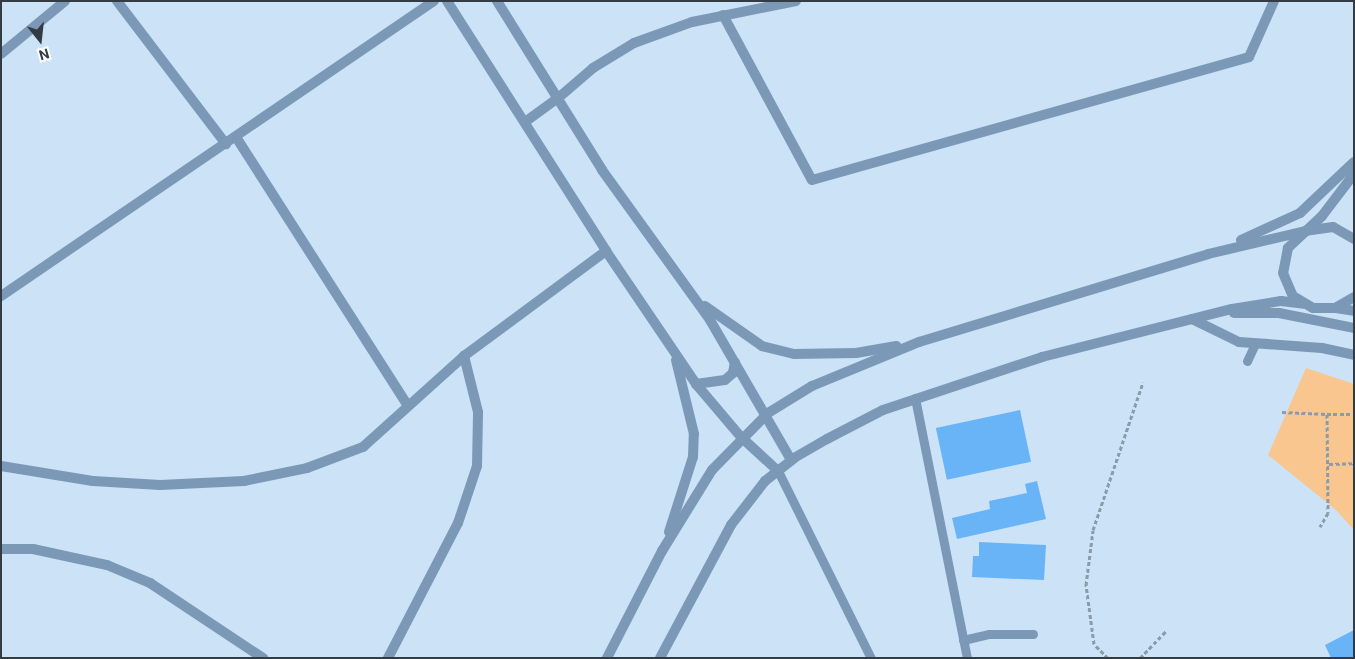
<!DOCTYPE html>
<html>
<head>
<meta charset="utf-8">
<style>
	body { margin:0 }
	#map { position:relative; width:1355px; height:659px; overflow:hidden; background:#cbe2f7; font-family:Roboto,sans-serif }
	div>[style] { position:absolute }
	.green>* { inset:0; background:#f9c690 }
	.building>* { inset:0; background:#69b4f7; transform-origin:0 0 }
	.path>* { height:3px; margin-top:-1.5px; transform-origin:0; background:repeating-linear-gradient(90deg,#8a9bab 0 4px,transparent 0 6.5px) }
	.service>* { height:9px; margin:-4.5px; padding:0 4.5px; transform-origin:4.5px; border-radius:4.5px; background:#7b99b6 }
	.minor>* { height:10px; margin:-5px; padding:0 5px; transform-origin:5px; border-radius:5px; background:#7b99b6 }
	.tertiary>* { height:10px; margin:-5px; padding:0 5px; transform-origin:5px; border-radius:5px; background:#7b99b6 }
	span { translate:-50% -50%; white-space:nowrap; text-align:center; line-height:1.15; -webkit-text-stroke:4px #fff; paint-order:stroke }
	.frame { position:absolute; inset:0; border:2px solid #333c45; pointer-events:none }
	.north { position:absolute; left:15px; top:15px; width:50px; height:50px; -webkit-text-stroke:4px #fff; paint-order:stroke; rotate:164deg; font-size:14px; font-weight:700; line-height:20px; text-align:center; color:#333c45 }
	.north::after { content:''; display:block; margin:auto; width:18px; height:22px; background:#333c45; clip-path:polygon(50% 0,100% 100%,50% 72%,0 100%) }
</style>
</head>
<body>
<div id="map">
	<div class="green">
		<div style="clip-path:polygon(1306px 368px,1354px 384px,1354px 530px,1336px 510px,1268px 455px)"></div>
	</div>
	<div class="building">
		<div style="left:1020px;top:410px;width:53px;height:86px;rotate:78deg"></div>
		<div style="clip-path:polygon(1037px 481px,1046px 519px,957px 539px,952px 518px,990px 509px,989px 501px,1027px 493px,1025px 484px)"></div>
		<div style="clip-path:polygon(979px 542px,1046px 545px,1044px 580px,972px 577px,973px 556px,979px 556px)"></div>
		<div style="clip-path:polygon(1354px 630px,1354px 658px,1331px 658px,1325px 645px)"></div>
	</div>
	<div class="path">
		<div style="left:1282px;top:412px;width:45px;rotate:2.5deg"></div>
		<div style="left:1327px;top:414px;width:99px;rotate:89.4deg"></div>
		<div style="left:1328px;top:513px;width:16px;rotate:120deg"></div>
		<div style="left:1327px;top:414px;width:27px"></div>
		<div style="left:1329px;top:464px;width:25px;rotate:-2deg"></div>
		<div style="left:1108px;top:658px;width:20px;rotate:-135deg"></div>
		<div style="left:1094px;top:644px;width:60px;rotate:-97.7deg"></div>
		<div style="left:1086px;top:585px;width:55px;rotate:-82.7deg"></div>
		<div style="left:1093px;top:530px;width:156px;rotate:-71.3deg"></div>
		<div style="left:1140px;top:658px;width:37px;rotate:-46deg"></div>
	</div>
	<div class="service">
		<div style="left:1247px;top:361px;width:19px;rotate:-65deg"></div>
		<div style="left:915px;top:398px;width:265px;rotate:78.7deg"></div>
		<div style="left:778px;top:471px;width:209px;rotate:63.6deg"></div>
		<div style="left:963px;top:640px;width:27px;rotate:-13deg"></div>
		<div style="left:989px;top:634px;width:44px"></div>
	</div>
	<div class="minor">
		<div style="left:117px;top:1px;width:180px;rotate:52.7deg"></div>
		<div style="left:723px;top:15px;width:187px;rotate:61.7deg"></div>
		<div style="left:812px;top:180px;width:454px;rotate:-15.7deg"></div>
		<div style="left:1249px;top:57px;width:61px;rotate:-65.9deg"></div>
		<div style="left:1px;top:54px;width:83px;rotate:-39.6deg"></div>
		<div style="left:557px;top:99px;width:48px;rotate:-40.7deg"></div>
		<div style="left:593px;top:68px;width:48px;rotate:-31.4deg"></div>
		<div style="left:634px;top:43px;width:62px;rotate:-19.9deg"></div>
		<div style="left:692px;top:22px;width:106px;rotate:-11.4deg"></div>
		<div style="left:236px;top:137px;width:319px;rotate:57.4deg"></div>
		<div style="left:1px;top:296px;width:524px;rotate:-34.27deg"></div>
		<div style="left:1px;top:466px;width:93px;rotate:9.3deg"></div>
		<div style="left:93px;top:481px;width:67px;rotate:3.4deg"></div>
		<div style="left:160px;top:485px;width:84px;rotate:-2.7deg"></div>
		<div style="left:244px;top:481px;width:64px;rotate:-11.7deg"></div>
		<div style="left:307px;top:468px;width:60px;rotate:-20.6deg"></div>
		<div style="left:363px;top:447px;width:136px;rotate:-42deg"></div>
		<div style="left:464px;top:356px;width:177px;rotate:-36.5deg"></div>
		<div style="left:1px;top:549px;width:32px"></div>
		<div style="left:33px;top:549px;width:76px;rotate:12.2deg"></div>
		<div style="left:107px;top:565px;width:47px;rotate:22.7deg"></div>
		<div style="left:150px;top:583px;width:136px;rotate:33.6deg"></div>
		<div style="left:388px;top:658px;width:152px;rotate:-62.6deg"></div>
		<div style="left:458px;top:523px;width:60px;rotate:-71.6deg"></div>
		<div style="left:477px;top:466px;width:54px;rotate:-88.9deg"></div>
		<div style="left:478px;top:412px;width:58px;rotate:-104deg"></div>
	</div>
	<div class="tertiary">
		<div style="left:447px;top:1px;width:296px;rotate:57.5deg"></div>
		<div style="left:606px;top:251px;width:161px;rotate:55.9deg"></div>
		<div style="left:696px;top:384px;width:70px;rotate:49.7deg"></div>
		<div style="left:741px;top:437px;width:50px;rotate:42.6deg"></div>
		<div style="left:497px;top:1px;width:199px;rotate:58.1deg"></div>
		<div style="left:602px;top:170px;width:185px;rotate:54.2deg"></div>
		<div style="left:710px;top:320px;width:162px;rotate:59.9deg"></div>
		<div style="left:525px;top:122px;width:39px;rotate:-36deg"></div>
		<div style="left:1354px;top:239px;width:24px;rotate:-150deg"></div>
		<div style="left:1333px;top:227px;width:27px;rotate:172deg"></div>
		<div style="left:1306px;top:231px;width:25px;rotate:137deg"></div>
		<div style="left:1288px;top:248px;width:25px;rotate:101deg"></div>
		<div style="left:1283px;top:273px;width:25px;rotate:67deg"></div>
		<div style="left:1293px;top:296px;width:23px;rotate:31deg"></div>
		<div style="left:1313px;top:308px;width:22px"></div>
		<div style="left:1335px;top:308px;width:22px;rotate:-30deg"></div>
		<div style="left:1241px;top:240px;width:65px;rotate:-24.6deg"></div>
		<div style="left:1300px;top:213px;width:74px;rotate:-43.4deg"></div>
		<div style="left:705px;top:306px;width:70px;rotate:35.1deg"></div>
		<div style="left:762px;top:346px;width:33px;rotate:14deg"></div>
		<div style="left:794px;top:354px;width:62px;rotate:-0.9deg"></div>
		<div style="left:856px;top:353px;width:41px;rotate:-9.9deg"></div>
		<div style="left:1336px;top:308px;width:18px;rotate:9deg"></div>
		<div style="left:1234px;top:313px;width:45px"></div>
		<div style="left:1279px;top:313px;width:76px;rotate:11.3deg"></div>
		<div style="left:1192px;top:319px;width:52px;rotate:26.1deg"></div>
		<div style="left:1239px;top:342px;width:83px;rotate:4.1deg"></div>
		<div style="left:1322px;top:348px;width:33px;rotate:12deg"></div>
		<div style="left:696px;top:384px;width:29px;rotate:-8deg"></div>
		<div style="left:725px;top:380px;width:11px;rotate:-41deg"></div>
		<div style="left:733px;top:373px;width:11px;rotate:-80deg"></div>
		<div style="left:669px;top:532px;width:79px;rotate:-72.3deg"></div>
		<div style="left:693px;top:457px;width:23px;rotate:-88deg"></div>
		<div style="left:694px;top:434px;width:76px;rotate:-103.7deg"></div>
		<div style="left:607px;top:658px;width:120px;rotate:-62.8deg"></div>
		<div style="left:662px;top:551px;width:95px;rotate:-58.3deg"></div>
		<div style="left:712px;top:470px;width:80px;rotate:-45.5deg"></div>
		<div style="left:768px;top:413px;width:52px;rotate:-31.5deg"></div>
		<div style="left:812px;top:386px;width:116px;rotate:-22.4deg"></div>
		<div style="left:919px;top:342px;width:302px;rotate:-16.9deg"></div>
		<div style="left:1208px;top:254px;width:101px;rotate:-13.2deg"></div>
		<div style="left:1306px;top:231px;width:22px;rotate:-43deg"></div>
		<div style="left:1322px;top:216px;width:53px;rotate:-52.7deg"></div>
		<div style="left:660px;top:658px;width:151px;rotate:-61.9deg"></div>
		<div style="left:731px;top:525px;width:56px;rotate:-52.3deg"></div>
		<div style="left:765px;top:481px;width:37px;rotate:-38deg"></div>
		<div style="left:794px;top:458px;width:38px;rotate:-30deg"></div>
		<div style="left:827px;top:439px;width:63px;rotate:-27.4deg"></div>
		<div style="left:883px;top:410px;width:168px;rotate:-18.4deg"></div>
		<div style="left:1042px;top:357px;width:196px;rotate:-14.2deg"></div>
		<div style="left:1232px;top:309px;width:50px;rotate:-9.3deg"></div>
		<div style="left:1281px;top:301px;width:23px;rotate:7deg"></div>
	</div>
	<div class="frame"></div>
	<div class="north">N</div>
</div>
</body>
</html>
